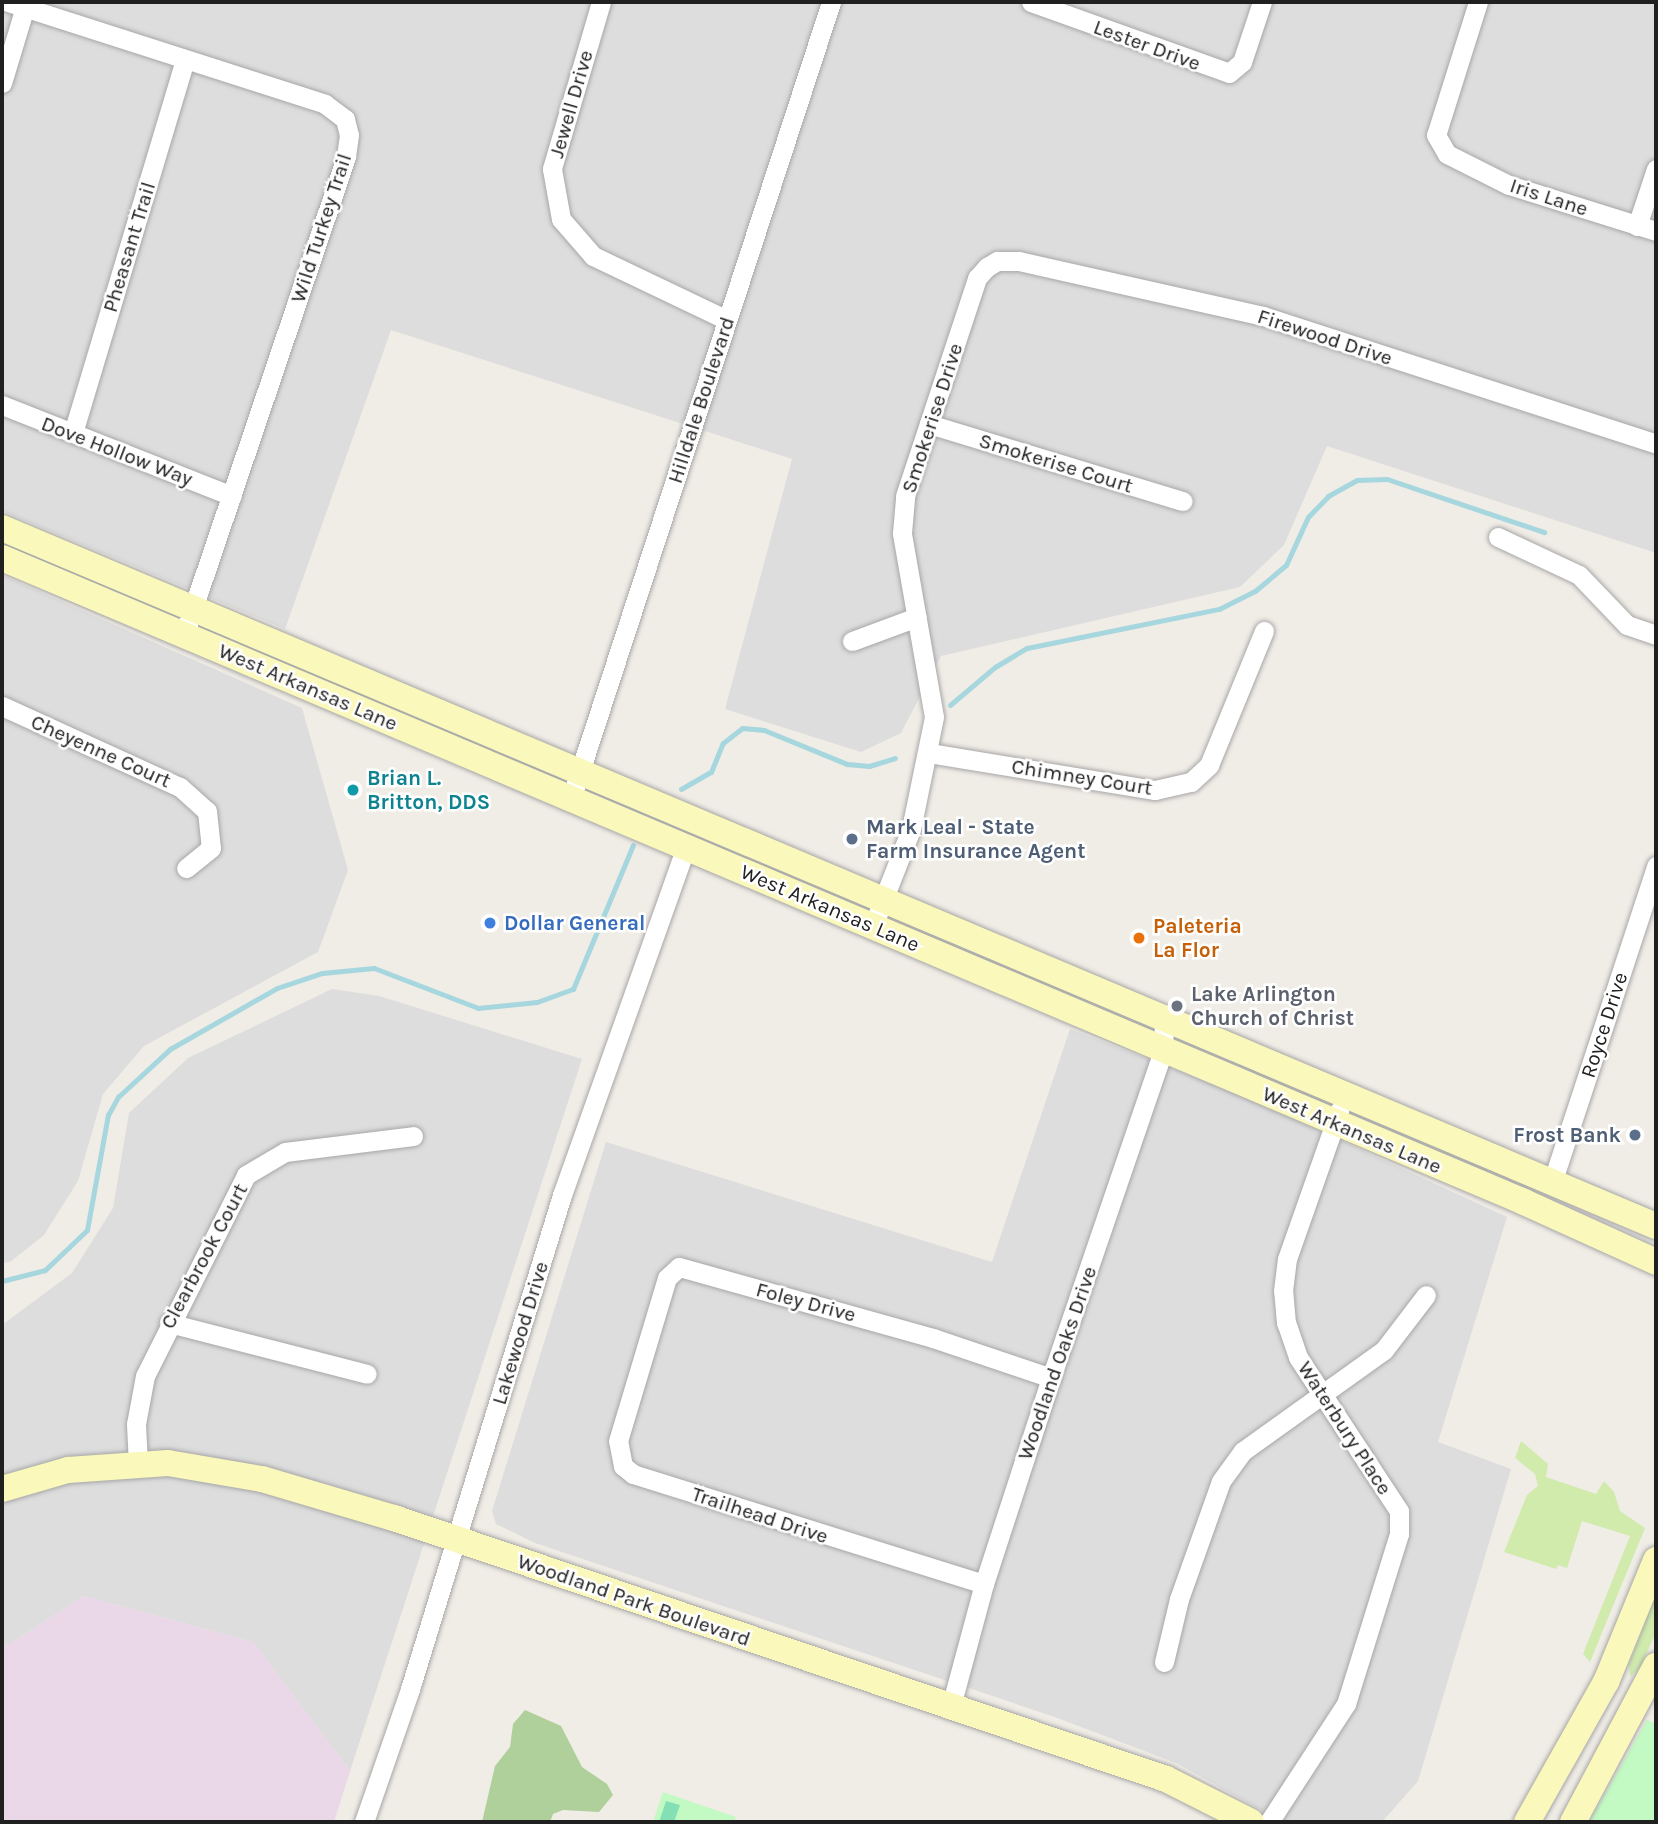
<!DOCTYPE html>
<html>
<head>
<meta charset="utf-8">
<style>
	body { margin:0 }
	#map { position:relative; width:1658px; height:1824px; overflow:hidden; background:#f0ece6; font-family:Karla,sans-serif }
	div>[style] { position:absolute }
	.residential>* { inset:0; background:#dedddd }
	.industrial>* { inset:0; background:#ead8e8 }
	.grass>* { inset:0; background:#d0ebac }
	.forest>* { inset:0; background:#afd09a }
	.park>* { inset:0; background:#c3fac3 }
	.pitch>* { inset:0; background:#83e0b4 }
	.stream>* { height:5px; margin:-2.5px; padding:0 2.5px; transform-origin:2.5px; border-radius:2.5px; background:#a6d6de }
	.roads { filter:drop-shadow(0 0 2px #a7a7a7) drop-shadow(0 0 2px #a7a7a7) }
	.street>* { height:19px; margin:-9.5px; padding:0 9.5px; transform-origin:9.5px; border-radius:9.5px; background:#fff }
	.secondary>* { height:26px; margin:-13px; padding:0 13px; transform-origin:13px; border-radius:13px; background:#faf8ba }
	.dots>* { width:19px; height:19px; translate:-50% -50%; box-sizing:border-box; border:4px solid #fff; border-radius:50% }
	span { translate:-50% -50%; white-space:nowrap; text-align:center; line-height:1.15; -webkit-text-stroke:5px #fff; paint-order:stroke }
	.street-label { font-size:21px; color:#202020 }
	.culture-label { font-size:21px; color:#0d838f; font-weight:700 }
	.left { translate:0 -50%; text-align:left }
	.service-label { font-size:21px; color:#4e5e75; font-weight:700 }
	.right { translate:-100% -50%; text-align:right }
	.shop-label { font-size:21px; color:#366cbe; font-weight:700 }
	.food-label { font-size:21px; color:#c56008; font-weight:700 }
	.worship-label { font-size:21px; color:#5b616d; font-weight:700 }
	.frame { position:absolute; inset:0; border:4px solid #202020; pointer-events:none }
</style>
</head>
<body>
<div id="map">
	<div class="residential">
		<div style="clip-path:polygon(2px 2px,1656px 2px,1656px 553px,1327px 446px,1284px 545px,1240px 587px,941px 656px,901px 733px,861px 752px,725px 709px,792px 459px,391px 330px,285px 629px,2px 511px)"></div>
		<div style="clip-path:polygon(2px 575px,302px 708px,348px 870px,318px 952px,144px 1046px,103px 1094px,78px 1181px,44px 1235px,10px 1262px,2px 1263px)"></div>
		<div style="clip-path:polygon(332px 989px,379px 996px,582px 1059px,350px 1771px,253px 1642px,84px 1596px,2px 1649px,2px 1325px,72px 1273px,113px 1208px,129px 1113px,188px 1058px)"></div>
		<div style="clip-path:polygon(1070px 1029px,1246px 1097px,1507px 1217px,1438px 1442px,1511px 1469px,1418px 1781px,1382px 1822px,1283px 1822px,1176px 1763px,1052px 1716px,535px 1543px,496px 1524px,492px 1511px,606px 1142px,992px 1262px)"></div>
	</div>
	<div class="industrial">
		<div style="clip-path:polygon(84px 1596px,253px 1642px,350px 1771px,334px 1822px,2px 1822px,2px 1649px)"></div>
	</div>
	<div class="grass">
		<div style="clip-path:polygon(1521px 1441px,1548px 1464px,1546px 1477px,1596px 1494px,1604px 1481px,1614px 1492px,1620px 1511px,1645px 1528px,1590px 1662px,1583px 1654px,1630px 1536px,1582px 1521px,1567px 1568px,1558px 1565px,1556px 1569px,1504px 1552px,1527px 1495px,1538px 1486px,1535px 1474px,1515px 1458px)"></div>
		<div style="clip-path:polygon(1656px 1594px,1656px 1632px,1640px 1668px,1630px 1677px,1629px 1664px)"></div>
	</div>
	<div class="forest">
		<div style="clip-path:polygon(525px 1710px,561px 1726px,582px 1767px,607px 1784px,613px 1795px,599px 1812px,563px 1810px,553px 1814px,550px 1822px,482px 1822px,495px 1766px,510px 1747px,513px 1724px)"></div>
	</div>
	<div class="park">
		<div style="clip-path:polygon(1647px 1720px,1656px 1724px,1656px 1822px,1589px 1822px)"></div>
		<div style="clip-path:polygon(663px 1792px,736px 1817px,734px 1822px,653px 1822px)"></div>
	</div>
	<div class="pitch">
		<div style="clip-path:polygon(666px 1801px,680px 1805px,674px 1822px,659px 1822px)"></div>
	</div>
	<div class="stream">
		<div style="left:950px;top:705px;width:59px;rotate:-40.2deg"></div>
		<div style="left:995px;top:667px;width:37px;rotate:-31deg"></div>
		<div style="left:1027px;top:648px;width:196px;rotate:-11.5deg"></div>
		<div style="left:1219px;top:609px;width:40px;rotate:-26.6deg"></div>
		<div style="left:1255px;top:591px;width:40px;rotate:-40deg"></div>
		<div style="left:1286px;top:565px;width:53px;rotate:-65.4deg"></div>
		<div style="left:1308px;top:517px;width:29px;rotate:-46deg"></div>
		<div style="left:1328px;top:496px;width:33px;rotate:-29deg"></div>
		<div style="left:1357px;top:480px;width:30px;rotate:-2deg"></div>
		<div style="left:1387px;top:479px;width:166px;rotate:18.7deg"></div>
		<div style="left:681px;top:789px;width:34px;rotate:-30deg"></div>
		<div style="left:711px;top:772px;width:31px;rotate:-68deg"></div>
		<div style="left:723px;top:743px;width:24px;rotate:-38deg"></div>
		<div style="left:742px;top:728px;width:22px;rotate:5deg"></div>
		<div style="left:764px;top:730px;width:90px;rotate:22.3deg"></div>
		<div style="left:847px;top:764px;width:22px;rotate:5deg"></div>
		<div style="left:869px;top:766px;width:27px;rotate:-17deg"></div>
		<div style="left:2px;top:1281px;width:44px;rotate:-14.3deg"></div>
		<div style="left:45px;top:1270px;width:58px;rotate:-43.6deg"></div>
		<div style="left:87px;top:1230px;width:117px;rotate:-79.7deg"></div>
		<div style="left:108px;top:1115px;width:21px;rotate:-61deg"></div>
		<div style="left:118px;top:1097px;width:71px;rotate:-42.7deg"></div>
		<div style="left:170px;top:1049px;width:123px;rotate:-29.7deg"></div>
		<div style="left:277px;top:988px;width:47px;rotate:-18.4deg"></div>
		<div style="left:322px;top:973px;width:52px;rotate:-5.5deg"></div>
		<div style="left:374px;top:968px;width:111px;rotate:21deg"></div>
		<div style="left:478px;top:1008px;width:59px;rotate:-5.8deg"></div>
		<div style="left:537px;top:1002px;width:38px;rotate:-20deg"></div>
		<div style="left:573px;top:989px;width:156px;rotate:-67.4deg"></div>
	</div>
	<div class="roads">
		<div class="street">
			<div style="left:8px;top:2px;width:333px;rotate:17.8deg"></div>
			<div style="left:325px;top:104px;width:25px;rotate:37deg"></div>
			<div style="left:345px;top:119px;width:16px;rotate:76deg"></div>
			<div style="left:349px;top:135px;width:22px;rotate:98deg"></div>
			<div style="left:346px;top:157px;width:505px;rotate:108.72deg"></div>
			<div style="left:601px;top:2px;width:174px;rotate:106.4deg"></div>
			<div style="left:552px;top:169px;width:51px;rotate:79.8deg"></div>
			<div style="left:561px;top:219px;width:49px;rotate:49.1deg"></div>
			<div style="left:593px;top:256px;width:148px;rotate:25.5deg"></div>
			<div style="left:1031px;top:2px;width:210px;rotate:19.7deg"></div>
			<div style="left:1229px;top:73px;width:17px;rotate:-40deg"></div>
			<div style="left:1242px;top:62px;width:63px;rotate:-71.6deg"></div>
			<div style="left:1478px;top:2px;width:139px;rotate:107.5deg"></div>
			<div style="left:1436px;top:135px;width:22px;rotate:60deg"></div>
			<div style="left:1447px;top:154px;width:69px;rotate:26.6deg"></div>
			<div style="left:1509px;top:185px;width:154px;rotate:17.4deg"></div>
			<div style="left:2px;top:83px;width:79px;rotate:-73.2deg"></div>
			<div style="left:1637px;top:226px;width:60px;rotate:-71.6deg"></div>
			<div style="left:2px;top:405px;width:247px;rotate:21.6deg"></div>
			<div style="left:929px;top:424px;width:265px;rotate:16.9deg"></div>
			<div style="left:73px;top:433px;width:389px;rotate:-73.3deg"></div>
			<div style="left:1498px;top:537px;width:89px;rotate:25.1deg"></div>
			<div style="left:1579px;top:575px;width:69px;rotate:46.2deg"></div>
			<div style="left:1627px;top:625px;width:31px;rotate:19deg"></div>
			<div style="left:852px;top:641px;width:69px;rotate:-20.3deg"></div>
			<div style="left:2px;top:706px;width:196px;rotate:24.5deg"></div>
			<div style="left:180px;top:787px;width:36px;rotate:42deg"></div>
			<div style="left:207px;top:811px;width:37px;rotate:84deg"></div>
			<div style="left:211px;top:848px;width:32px;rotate:141deg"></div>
			<div style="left:929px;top:753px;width:229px;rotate:9.3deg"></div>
			<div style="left:1155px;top:790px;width:37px;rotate:-13deg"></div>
			<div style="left:1191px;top:782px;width:25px;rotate:-43deg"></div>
			<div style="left:1209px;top:765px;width:145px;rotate:-67.7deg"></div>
			<div style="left:571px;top:799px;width:838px;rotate:-71.93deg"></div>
			<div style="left:873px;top:926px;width:104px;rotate:-68.6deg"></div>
			<div style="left:911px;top:829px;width:114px;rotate:-78.4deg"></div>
			<div style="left:934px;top:717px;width:187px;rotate:-99.9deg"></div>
			<div style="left:902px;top:533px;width:37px;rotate:-85deg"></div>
			<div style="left:905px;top:496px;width:230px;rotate:-71.7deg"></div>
			<div style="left:977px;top:278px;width:15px;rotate:-48deg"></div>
			<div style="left:987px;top:267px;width:12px;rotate:-31deg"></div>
			<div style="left:997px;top:261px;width:22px"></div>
			<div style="left:1019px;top:261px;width:250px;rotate:12.7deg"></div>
			<div style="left:1263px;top:316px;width:413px;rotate:18deg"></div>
			<div style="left:1552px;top:1183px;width:334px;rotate:-71.8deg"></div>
			<div style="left:169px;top:1323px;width:204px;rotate:14.4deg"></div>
			<div style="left:138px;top:1464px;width:40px;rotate:-92.9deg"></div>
			<div style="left:136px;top:1424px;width:49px;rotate:-79.4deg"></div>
			<div style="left:145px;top:1376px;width:225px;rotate:-63.3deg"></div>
			<div style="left:246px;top:1175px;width:45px;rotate:-30.5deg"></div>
			<div style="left:285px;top:1152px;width:129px;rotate:-7.1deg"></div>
			<div style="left:984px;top:1584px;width:368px;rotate:-162.6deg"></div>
			<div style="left:633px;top:1474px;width:13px;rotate:-141deg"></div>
			<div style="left:623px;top:1466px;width:25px;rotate:-101deg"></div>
			<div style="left:618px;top:1441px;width:170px;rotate:-73.3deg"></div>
			<div style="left:667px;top:1278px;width:16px;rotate:-43deg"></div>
			<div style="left:679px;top:1267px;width:264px;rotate:15.6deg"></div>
			<div style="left:933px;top:1338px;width:125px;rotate:18.7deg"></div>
			<div style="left:1164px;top:1662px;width:65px;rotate:-76.6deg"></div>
			<div style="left:1179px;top:1599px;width:125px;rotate:-70.4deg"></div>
			<div style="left:1221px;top:1481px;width:37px;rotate:-54deg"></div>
			<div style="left:1243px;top:1451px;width:173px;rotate:-35.6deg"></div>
			<div style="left:1384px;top:1350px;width:69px;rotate:-52.6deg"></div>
			<div style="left:951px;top:1706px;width:126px;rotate:-74.9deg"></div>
			<div style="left:984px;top:1584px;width:217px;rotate:-72deg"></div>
			<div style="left:1051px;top:1378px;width:346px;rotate:-71.1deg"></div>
			<div style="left:1163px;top:1051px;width:30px;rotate:-88deg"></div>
			<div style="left:364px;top:1822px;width:141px;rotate:-70.9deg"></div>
			<div style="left:410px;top:1689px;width:517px;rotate:-72.9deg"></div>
			<div style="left:562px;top:1195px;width:370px;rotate:-70.4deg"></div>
			<div style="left:1269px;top:1822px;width:141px;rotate:-56.9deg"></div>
			<div style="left:1346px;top:1704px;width:178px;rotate:-72.7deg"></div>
			<div style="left:1399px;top:1534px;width:23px;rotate:-90deg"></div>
			<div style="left:1399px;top:1511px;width:184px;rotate:-123.3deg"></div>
			<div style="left:1298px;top:1357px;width:36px;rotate:-109deg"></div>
			<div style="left:1286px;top:1323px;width:32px;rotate:-95deg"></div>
			<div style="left:1283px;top:1291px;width:32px;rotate:-83deg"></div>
			<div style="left:1287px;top:1259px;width:157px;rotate:-70.6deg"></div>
		</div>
		<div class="secondary">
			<div style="left:2px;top:528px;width:1795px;rotate:22.88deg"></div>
			<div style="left:2px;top:558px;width:1653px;rotate:22.93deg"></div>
			<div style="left:1524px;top:1202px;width:145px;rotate:24.4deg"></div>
			<div style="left:2px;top:1489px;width:69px;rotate:-16.1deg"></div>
			<div style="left:68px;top:1470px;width:100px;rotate:-4deg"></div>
			<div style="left:168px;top:1463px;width:95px;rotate:9.7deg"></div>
			<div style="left:262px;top:1479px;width:138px;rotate:16.5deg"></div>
			<div style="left:394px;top:1518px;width:815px;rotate:18.68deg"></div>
			<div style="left:1166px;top:1779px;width:95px;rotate:26.8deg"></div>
			<div style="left:1527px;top:1822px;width:161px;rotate:-60.6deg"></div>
			<div style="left:1606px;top:1682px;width:132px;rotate:-67.7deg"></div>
			<div style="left:1573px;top:1822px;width:177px;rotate:-62deg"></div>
		</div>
	</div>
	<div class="dots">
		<div style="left:353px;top:790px;background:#0f9aa8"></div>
		<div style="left:852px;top:839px;background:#5c6f8a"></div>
		<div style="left:490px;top:923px;background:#3f7fe0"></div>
		<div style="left:1139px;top:938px;background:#e8710a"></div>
		<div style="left:1177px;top:1006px;background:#6b7280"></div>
		<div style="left:1635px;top:1135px;background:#5c6f8a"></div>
	</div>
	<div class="street-label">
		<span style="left:1147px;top:45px;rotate:20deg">Lester Drive</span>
		<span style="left:571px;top:104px;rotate:-74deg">Jewell Drive</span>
		<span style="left:1549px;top:197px;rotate:18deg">Iris Lane</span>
		<span style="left:321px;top:228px;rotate:-72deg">Wild Turkey Trail</span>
		<span style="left:129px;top:247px;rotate:-73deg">Pheasant Trail</span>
		<span style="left:1325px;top:337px;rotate:18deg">Firewood Drive</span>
		<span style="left:701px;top:400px;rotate:-72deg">Hilldale Boulevard</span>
		<span style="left:932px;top:418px;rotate:-72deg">Smokerise Drive</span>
		<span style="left:117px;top:451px;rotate:21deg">Dove Hollow Way</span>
		<span style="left:1056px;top:463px;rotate:17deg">Smokerise Court</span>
		<span style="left:308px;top:687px;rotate:23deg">West Arkansas Lane</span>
		<span style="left:101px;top:751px;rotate:24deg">Cheyenne Court</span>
		<span style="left:1082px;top:777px;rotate:9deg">Chimney Court</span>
		<span style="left:830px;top:908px;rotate:23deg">West Arkansas Lane</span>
		<span style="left:1604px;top:1025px;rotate:-72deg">Royce Drive</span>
		<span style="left:1352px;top:1130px;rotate:23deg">West Arkansas Lane</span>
		<span style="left:204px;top:1256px;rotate:-62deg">Clearbrook Court</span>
		<span style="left:806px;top:1302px;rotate:15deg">Foley Drive</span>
		<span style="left:520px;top:1333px;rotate:-73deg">Lakewood Drive</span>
		<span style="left:1057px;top:1363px;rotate:-71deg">Woodland Oaks Drive</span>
		<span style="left:1345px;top:1428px;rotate:57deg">Waterbury Place</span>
		<span style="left:760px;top:1515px;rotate:18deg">Trailhead Drive</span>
		<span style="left:634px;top:1600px;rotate:19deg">Woodland Park Boulevard</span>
	</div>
	<div class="culture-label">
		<span class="left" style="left:367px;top:790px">Brian L.<br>Britton, DDS</span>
	</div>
	<div class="service-label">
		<span class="left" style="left:866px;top:839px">Mark Leal - State<br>Farm Insurance Agent</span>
		<span class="right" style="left:1621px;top:1135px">Frost Bank</span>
	</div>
	<div class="shop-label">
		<span class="left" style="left:504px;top:923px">Dollar General</span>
	</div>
	<div class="food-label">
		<span class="left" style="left:1153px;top:938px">Paleteria<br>La Flor</span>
	</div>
	<div class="worship-label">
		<span class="left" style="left:1191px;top:1006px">Lake Arlington<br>Church of Christ</span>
	</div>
	<div class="frame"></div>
</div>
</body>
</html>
